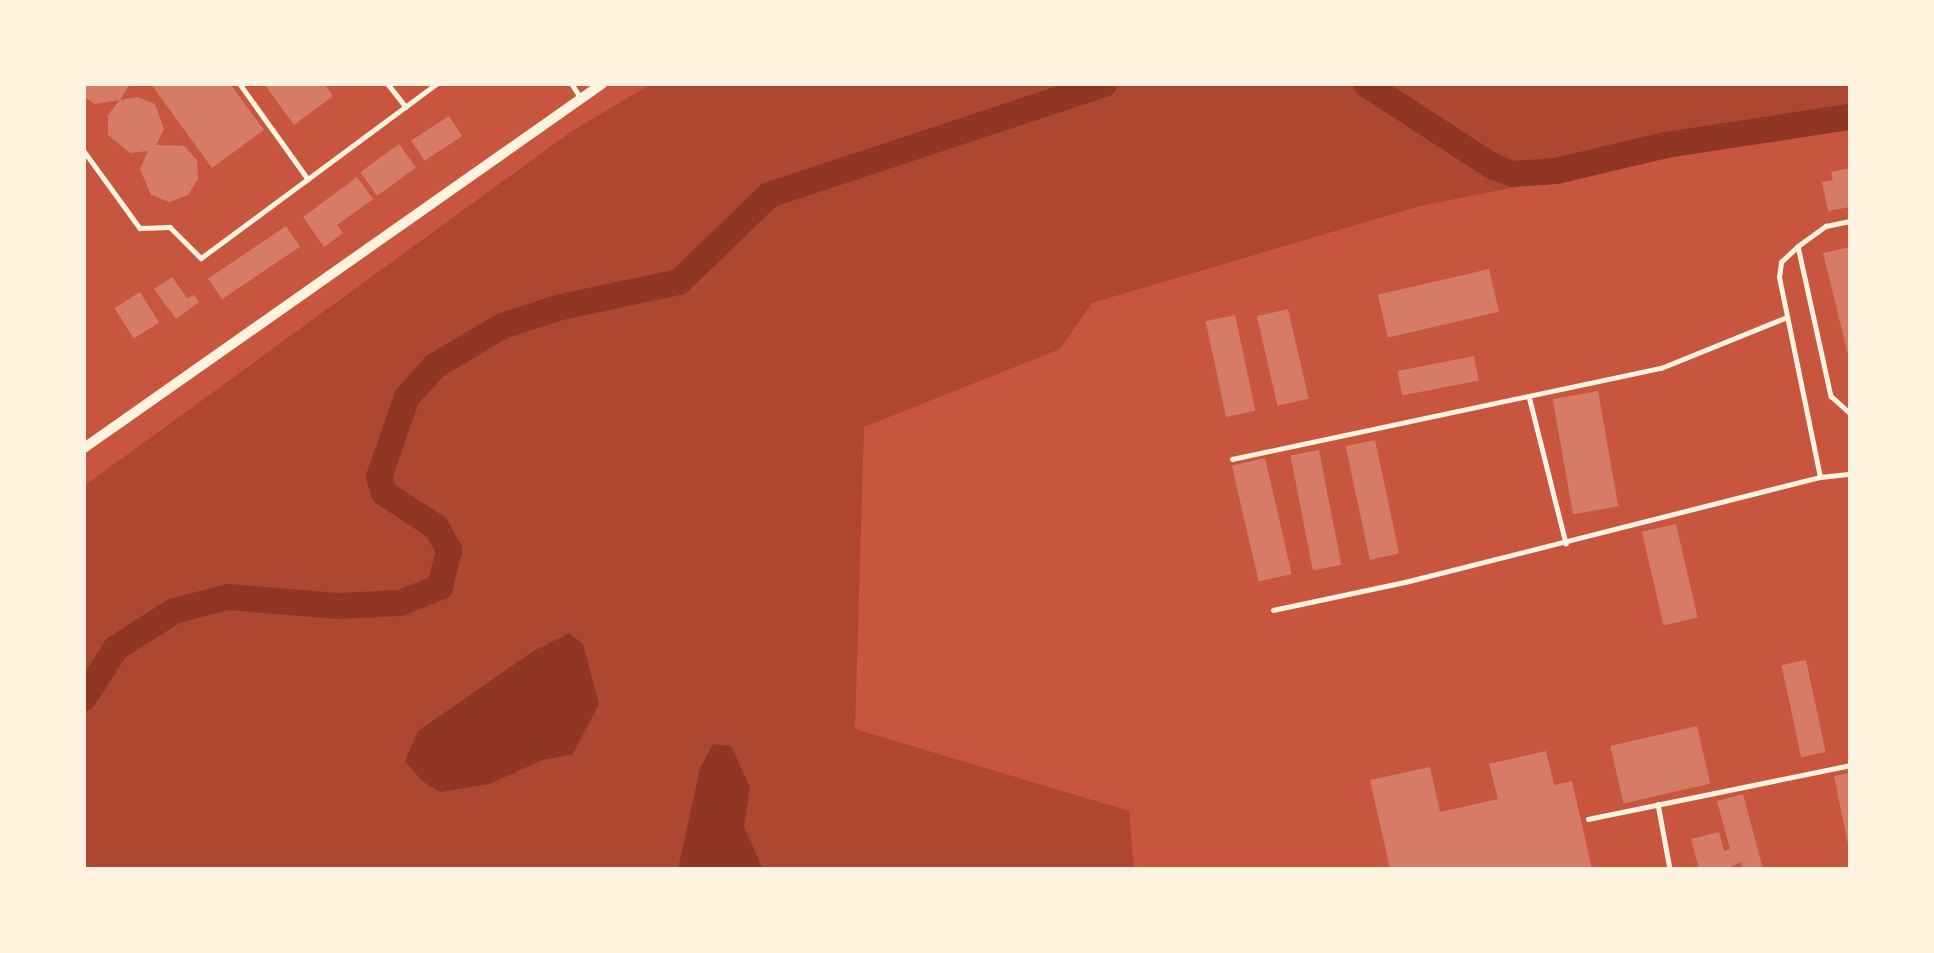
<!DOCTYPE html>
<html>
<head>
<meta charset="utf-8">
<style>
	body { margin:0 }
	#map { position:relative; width:1934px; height:953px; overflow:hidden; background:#c8553d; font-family:Lato,sans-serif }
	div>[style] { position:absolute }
	.green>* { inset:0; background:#ae4732 }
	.water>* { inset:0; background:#8f3625 }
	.river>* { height:26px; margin:-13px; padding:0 13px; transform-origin:13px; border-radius:13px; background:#8f3625 }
	.building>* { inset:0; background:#d67c66; transform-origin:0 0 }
	.service>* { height:4.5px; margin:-2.25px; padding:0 2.25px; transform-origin:2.25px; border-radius:2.25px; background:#fff3e0 }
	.tertiary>* { height:10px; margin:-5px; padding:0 5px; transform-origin:5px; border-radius:5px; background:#fff3e0 }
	span { translate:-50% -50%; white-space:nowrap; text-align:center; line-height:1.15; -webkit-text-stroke:5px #fff3e0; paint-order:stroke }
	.frame { position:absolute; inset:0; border:86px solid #fff3e0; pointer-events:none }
</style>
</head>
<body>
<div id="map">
	<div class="green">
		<div style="clip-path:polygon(651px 84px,1850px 84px,1850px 121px,1420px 206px,1092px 303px,1060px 349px,864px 427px,855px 729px,1129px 811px,1134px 869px,84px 869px,84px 486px,572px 131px)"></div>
	</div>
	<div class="water">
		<div style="clip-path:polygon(569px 633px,583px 644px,599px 704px,573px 754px,542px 760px,490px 784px,440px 792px,422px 781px,405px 761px,418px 731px,535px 650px)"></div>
		<div style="clip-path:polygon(713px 744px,731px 746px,750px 787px,744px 827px,763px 869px,678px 869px,700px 768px)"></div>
	</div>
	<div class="river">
		<div style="left:1366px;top:84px;width:150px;rotate:33.1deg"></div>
		<div style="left:1492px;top:166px;width:22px;rotate:21deg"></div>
		<div style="left:1513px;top:174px;width:43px;rotate:-4deg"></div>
		<div style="left:1556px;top:171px;width:113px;rotate:-13.3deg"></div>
		<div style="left:1666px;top:145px;width:186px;rotate:-8.7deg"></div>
		<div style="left:84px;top:698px;width:59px;rotate:-57.4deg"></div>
		<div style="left:116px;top:648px;width:69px;rotate:-32.5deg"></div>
		<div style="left:174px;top:611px;width:56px;rotate:-14.5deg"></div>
		<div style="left:228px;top:597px;width:110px;rotate:4.7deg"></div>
		<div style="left:338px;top:606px;width:62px;rotate:-2.8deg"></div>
		<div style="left:400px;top:603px;width:43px;rotate:-21.8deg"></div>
		<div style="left:440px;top:587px;width:38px;rotate:-76deg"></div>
		<div style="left:449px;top:550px;width:26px;rotate:-119deg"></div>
		<div style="left:436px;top:527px;width:62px;rotate:-146.8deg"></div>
		<div style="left:384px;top:493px;width:17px;rotate:-107deg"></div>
		<div style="left:379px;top:477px;width:85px;rotate:-70.7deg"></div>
		<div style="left:407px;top:397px;width:42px;rotate:-47.9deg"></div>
		<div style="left:435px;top:366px;width:78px;rotate:-30.8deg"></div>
		<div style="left:502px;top:326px;width:62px;rotate:-17.9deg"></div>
		<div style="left:561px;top:307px;width:121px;rotate:-12deg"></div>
		<div style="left:679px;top:282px;width:125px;rotate:-44deg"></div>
		<div style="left:769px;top:195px;width:353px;rotate:-18.3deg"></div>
	</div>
	<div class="building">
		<div style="clip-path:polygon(84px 84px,130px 84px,120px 100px,138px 97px,155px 104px,164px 129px,156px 145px,184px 146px,197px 160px,198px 179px,188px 195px,170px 202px,151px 195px,140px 169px,148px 151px,130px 153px,108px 135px,108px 115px,120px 100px,95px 104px,84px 97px)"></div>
		<div style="clip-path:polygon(151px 84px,230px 84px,264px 130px,212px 168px)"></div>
		<div style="clip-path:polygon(264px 84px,324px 84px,333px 96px,294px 125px)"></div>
		<div style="left:449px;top:116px;width:24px;height:45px;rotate:57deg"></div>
		<div style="left:399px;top:144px;width:29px;height:48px;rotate:54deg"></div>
		<div style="clip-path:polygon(1850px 168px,1850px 207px,1828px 211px,1822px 182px,1833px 180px,1831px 172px)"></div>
		<div style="clip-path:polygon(357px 177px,373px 199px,337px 225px,343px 233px,324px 247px,303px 217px)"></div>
		<div style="left:286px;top:226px;width:25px;height:94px;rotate:56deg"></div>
		<div style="clip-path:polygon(1850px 247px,1850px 359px,1849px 359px,1823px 253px)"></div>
		<div style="left:1489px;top:269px;width:44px;height:114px;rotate:77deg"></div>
		<div style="clip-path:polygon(172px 277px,187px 298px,194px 295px,199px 302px,176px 319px,154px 289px)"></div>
		<div style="left:140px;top:292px;width:36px;height:30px;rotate:58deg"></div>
		<div style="left:1288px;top:309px;width:92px;height:32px;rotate:77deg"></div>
		<div style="left:1235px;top:315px;width:98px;height:30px;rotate:78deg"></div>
		<div style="left:1474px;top:356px;width:25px;height:78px;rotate:79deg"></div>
		<div style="left:1598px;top:391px;width:117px;height:46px;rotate:80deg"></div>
		<div style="left:1375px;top:440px;width:116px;height:30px;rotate:78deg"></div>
		<div style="left:1319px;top:450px;width:117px;height:29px;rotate:79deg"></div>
		<div style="left:1265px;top:458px;width:119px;height:34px;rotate:77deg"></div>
		<div style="left:1676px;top:524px;width:96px;height:35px;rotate:77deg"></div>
		<div style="left:1806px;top:660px;width:94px;height:25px;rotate:78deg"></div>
		<div style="left:1697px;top:726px;width:59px;height:89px;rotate:77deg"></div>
		<div style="clip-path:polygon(1546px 751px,1554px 785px,1572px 781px,1592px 869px,1390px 869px,1370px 780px,1430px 767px,1440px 812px,1498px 799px,1489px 764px)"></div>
		<div style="clip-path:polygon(1850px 773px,1850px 848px,1849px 849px,1834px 776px)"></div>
		<div style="clip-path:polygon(1743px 794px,1763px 869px,1743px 869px,1741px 862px,1726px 869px,1699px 869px,1691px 839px,1719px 832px,1724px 851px,1730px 849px,1717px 801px)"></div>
	</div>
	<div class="service">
		<div style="left:240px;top:84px;width:117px;rotate:54.4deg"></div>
		<div style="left:388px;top:84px;width:29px;rotate:52deg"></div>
		<div style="left:572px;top:84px;width:15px;rotate:58deg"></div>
		<div style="left:84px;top:151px;width:95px;rotate:54deg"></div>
		<div style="left:140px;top:228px;width:30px;rotate:-2deg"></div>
		<div style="left:170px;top:227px;width:44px;rotate:45deg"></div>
		<div style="left:201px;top:258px;width:292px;rotate:-36.5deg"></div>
		<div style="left:1798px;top:246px;width:154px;rotate:77.6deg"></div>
		<div style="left:1831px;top:396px;width:25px;rotate:42deg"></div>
		<div style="left:1529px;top:396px;width:152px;rotate:75.9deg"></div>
		<div style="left:1232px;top:459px;width:439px;rotate:-12deg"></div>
		<div style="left:1661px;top:368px;width:136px;rotate:-22deg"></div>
		<div style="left:1820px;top:477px;width:204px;rotate:-101.6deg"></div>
		<div style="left:1779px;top:277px;width:15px;rotate:-82deg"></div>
		<div style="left:1781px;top:262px;width:23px;rotate:-43deg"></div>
		<div style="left:1798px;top:246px;width:34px;rotate:-36deg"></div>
		<div style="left:1826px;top:226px;width:25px;rotate:-12deg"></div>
		<div style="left:1273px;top:610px;width:139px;rotate:-12deg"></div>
		<div style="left:1409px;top:581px;width:424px;rotate:-14.2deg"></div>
		<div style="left:1820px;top:477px;width:30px;rotate:-6deg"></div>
		<div style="left:1658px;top:804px;width:66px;rotate:79.5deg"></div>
		<div style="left:1588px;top:819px;width:268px;rotate:-11.6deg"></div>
	</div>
	<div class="tertiary">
		<div style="left:84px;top:448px;width:633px;rotate:-35.1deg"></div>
	</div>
	<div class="frame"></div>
</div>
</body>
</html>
